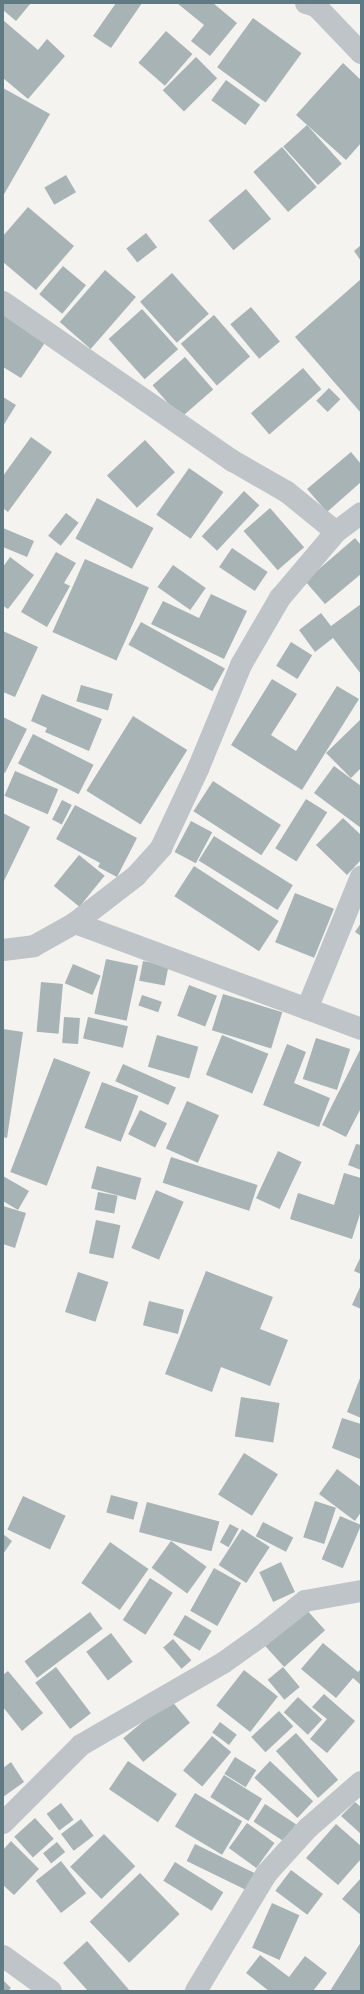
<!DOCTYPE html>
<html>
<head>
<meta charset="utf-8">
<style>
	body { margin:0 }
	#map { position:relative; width:364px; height:1994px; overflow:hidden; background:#f4f3ef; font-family:"Archivo Narrow",sans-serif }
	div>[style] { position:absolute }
	.building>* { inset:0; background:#a7b3b5; transform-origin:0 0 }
	.minor>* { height:22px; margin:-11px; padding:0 11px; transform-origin:11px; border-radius:11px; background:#bec4c7 }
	span { translate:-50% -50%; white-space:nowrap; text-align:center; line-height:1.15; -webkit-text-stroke:4px #fff; paint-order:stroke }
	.frame { position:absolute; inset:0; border:4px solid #607a83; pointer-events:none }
</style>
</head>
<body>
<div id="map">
	<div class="building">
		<div style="clip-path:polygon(3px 3px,31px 3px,16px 21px,3px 10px)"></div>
		<div style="clip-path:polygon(116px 3px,142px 3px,111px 48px,93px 36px)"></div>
		<div style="clip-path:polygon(177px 3px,213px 3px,237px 23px,210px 56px,191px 41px,204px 25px)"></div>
		<div style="left:253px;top:18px;width:60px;height:61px;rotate:36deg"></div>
		<div style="clip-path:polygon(3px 20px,38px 50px,47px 39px,65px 56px,28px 99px,3px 78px)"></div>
		<div style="left:166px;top:31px;width:35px;height:42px;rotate:41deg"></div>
		<div style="left:196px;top:57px;width:30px;height:47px;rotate:45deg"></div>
		<div style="clip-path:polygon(343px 63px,361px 80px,361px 143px,346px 160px,296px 115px)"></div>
		<div style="left:226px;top:80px;width:42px;height:25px;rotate:36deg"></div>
		<div style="clip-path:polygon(3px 88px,50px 114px,3px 196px)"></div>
		<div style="left:307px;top:125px;width:52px;height:32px;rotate:48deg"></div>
		<div style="left:282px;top:147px;width:53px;height:38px;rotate:49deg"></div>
		<div style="left:66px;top:175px;width:20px;height:25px;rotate:60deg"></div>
		<div style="left:246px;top:189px;width:39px;height:49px;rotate:50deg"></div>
		<div style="clip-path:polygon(28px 207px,74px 246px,36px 290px,3px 262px,3px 236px)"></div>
		<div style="left:146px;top:233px;width:18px;height:25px;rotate:52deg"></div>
		<div style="clip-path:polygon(361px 245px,361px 261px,354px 251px)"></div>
		<div style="left:63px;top:266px;width:30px;height:37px;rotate:40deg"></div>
		<div style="left:105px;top:270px;width:41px;height:69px;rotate:41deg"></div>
		<div style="left:172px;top:273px;width:55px;height:43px;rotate:48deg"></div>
		<div style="clip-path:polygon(361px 279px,361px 413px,295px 337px)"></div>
		<div style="left:251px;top:307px;width:45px;height:27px;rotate:50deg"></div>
		<div style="left:142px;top:309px;width:54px;height:45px;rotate:48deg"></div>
		<div style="clip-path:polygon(3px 313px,46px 341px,21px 378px,3px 367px)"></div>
		<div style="left:214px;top:315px;width:55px;height:44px;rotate:49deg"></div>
		<div style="left:185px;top:357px;width:43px;height:43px;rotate:49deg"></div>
		<div style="left:303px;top:368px;width:28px;height:69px;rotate:49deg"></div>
		<div style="left:329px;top:388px;width:16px;height:18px;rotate:45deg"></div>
		<div style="clip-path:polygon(3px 397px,16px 405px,3px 426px)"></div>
		<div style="clip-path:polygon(31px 437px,52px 452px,8px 512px,3px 508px,3px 476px)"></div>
		<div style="left:145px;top:440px;width:44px;height:52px;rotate:47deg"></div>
		<div style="clip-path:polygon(351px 452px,361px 464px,361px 482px,327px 512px,307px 489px)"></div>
		<div style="left:189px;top:468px;width:42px;height:57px;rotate:35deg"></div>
		<div style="left:244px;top:491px;width:21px;height:62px;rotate:43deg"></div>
		<div style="left:97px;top:498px;width:64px;height:46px;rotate:28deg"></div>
		<div style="left:270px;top:508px;width:52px;height:35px;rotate:49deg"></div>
		<div style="left:66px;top:513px;width:16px;height:29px;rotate:38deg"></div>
		<div style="clip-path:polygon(3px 528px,34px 541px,27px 557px,3px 547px)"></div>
		<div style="clip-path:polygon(355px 538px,361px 545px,361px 574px,325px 604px,305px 581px)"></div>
		<div style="left:232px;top:548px;width:43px;height:23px;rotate:34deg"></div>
		<div style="clip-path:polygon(56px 552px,76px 563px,64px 583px,70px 586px,47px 627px,21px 612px)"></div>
		<div style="clip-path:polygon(10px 557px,34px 575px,8px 609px,3px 606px,3px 567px)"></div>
		<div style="left:85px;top:559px;width:70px;height:80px;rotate:24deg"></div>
		<div style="left:173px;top:565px;width:40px;height:27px;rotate:35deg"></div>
		<div style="clip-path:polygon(211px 594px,247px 611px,224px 659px,151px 624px,163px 601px,199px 618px)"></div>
		<div style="clip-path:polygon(361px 604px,361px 674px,333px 638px,315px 652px,299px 630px,321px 613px,331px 626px)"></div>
		<div style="left:141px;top:622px;width:96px;height:26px;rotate:29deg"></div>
		<div style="clip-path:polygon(3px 631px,38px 647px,15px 697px,3px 692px)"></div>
		<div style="left:291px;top:642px;width:25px;height:28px;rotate:32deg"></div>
		<div style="clip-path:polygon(272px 679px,297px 694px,271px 735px,296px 751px,337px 686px,359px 699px,302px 790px,231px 745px)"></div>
		<div style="left:81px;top:685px;width:33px;height:17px;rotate:16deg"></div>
		<div style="clip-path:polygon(42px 694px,102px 719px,89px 751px,45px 732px,47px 728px,31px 721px)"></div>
		<div style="left:133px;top:716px;width:64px;height:88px;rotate:32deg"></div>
		<div style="clip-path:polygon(3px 717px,27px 729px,5px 773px,3px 772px)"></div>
		<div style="clip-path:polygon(361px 719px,361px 768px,351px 778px,326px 753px)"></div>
		<div style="left:33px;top:734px;width:68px;height:33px;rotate:27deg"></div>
		<div style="clip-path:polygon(334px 766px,361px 786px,361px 828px,314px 793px)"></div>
		<div style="left:15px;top:771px;width:47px;height:27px;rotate:23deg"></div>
		<div style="left:213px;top:781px;width:81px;height:36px;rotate:33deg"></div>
		<div style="left:306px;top:799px;width:25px;height:58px;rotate:32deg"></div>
		<div style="left:62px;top:800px;width:11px;height:22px;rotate:27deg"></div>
		<div style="clip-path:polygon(75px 805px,137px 838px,117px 877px,98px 867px,100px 863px,56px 839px)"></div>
		<div style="clip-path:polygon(3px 813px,30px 827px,3px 883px)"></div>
		<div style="clip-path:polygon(343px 818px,361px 835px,361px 860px,347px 875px,316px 845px)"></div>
		<div style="left:191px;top:821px;width:24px;height:35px;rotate:28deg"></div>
		<div style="left:214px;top:836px;width:93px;height:29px;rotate:32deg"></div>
		<div style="left:79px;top:855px;width:33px;height:40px;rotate:39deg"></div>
		<div style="left:194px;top:866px;width:101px;height:36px;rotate:33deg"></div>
		<div style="left:295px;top:893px;width:42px;height:53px;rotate:22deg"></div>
		<div style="clip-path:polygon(361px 923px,361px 936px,355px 932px)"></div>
		<div style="left:106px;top:959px;width:33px;height:56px;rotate:12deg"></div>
		<div style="left:143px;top:961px;width:26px;height:20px;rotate:11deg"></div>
		<div style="left:73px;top:964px;width:30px;height:21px;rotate:23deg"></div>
		<div style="left:41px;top:982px;width:22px;height:50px;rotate:5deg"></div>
		<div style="left:189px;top:985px;width:30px;height:33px;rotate:21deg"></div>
		<div style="left:223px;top:994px;width:62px;height:38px;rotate:17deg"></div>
		<div style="left:142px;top:995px;width:21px;height:11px;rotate:19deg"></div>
		<div style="left:64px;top:1017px;width:16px;height:26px;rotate:4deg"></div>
		<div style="left:88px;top:1017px;width:41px;height:22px;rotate:13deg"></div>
		<div style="clip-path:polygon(3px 1029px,23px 1032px,7px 1138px,3px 1137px)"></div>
		<div style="left:157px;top:1035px;width:43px;height:33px;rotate:16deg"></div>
		<div style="left:222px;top:1035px;width:50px;height:43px;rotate:22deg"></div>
		<div style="left:316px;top:1038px;width:36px;height:43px;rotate:18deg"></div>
		<div style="clip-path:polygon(287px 1044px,306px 1052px,294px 1083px,330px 1098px,319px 1127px,263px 1105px)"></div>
		<div style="clip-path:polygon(361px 1048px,361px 1108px,346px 1137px,322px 1125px)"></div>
		<div style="left:54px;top:1058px;width:39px;height:122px;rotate:21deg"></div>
		<div style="left:123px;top:1064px;width:58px;height:19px;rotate:24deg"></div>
		<div style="left:102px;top:1082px;width:39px;height:49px;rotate:21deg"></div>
		<div style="left:187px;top:1101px;width:35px;height:52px;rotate:24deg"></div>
		<div style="left:140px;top:1110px;width:30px;height:27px;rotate:26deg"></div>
		<div style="clip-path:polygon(356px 1144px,361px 1145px,361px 1170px,348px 1165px)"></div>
		<div style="left:278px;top:1151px;width:26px;height:52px;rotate:25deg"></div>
		<div style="left:171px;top:1157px;width:91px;height:27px;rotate:18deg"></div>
		<div style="left:97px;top:1166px;width:46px;height:23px;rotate:15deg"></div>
		<div style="clip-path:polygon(344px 1173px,361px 1178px,361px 1211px,352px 1239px,290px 1219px,298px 1193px,334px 1205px)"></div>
		<div style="clip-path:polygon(3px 1176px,29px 1191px,18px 1210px,3px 1201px)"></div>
		<div style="left:156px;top:1190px;width:30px;height:63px;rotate:23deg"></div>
		<div style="left:98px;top:1192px;width:20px;height:18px;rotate:11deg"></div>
		<div style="clip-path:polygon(3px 1206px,26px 1213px,15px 1248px,3px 1244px)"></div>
		<div style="left:96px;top:1220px;width:25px;height:34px;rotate:12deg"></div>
		<div style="clip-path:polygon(361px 1256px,361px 1274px,354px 1271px)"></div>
		<div style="clip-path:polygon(206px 1271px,273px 1297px,260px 1329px,288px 1340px,270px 1386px,221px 1367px,212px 1392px,165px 1374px)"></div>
		<div style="left:78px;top:1272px;width:32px;height:42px;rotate:18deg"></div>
		<div style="clip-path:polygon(361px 1285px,361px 1309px,352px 1305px)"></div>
		<div style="left:149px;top:1301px;width:36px;height:25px;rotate:14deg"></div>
		<div style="clip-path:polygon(360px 1378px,361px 1379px,361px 1418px,347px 1412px)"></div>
		<div style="left:241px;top:1397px;width:39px;height:40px;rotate:9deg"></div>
		<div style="clip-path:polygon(342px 1418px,361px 1424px,360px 1459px,332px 1448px)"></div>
		<div style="left:244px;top:1453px;width:40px;height:49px;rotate:32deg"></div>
		<div style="clip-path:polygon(337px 1469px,361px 1487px,361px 1512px,355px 1521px,319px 1494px)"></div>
		<div style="left:111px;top:1495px;width:28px;height:18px;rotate:15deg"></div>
		<div style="left:23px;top:1496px;width:47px;height:37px;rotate:25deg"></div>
		<div style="left:315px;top:1501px;width:22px;height:38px;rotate:18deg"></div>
		<div style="left:147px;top:1502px;width:75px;height:31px;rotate:15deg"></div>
		<div style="left:340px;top:1516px;width:23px;height:47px;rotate:23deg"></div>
		<div style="left:263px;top:1522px;width:34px;height:16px;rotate:27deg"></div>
		<div style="left:230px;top:1524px;width:10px;height:21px;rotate:29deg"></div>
		<div style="left:242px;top:1529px;width:33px;height:43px;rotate:33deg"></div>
		<div style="clip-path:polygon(3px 1534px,12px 1541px,3px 1554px)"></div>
		<div style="left:171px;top:1541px;width:44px;height:33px;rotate:36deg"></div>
		<div style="left:110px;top:1542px;width:47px;height:50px;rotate:35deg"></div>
		<div style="left:281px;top:1562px;width:33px;height:24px;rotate:65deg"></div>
		<div style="left:214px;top:1568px;width:31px;height:49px;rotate:29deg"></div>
		<div style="left:150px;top:1578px;width:27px;height:50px;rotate:33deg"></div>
		<div style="left:305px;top:1608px;width:30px;height:55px;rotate:48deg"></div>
		<div style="left:90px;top:1612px;width:21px;height:82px;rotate:53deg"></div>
		<div style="left:185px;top:1615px;width:31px;height:23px;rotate:31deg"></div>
		<div style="left:111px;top:1633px;width:36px;height:31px;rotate:53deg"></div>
		<div style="left:173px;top:1639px;width:28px;height:13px;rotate:49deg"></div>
		<div style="clip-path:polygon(323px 1643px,358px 1672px,361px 1669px,361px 1685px,353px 1678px,336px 1698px,301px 1669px)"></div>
		<div style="left:56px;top:1667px;width:58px;height:26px;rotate:53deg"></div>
		<div style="left:283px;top:1667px;width:26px;height:20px;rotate:50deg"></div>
		<div style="left:244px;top:1670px;width:43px;height:45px;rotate:38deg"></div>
		<div style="clip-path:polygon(8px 1671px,43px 1713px,22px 1731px,3px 1707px,3px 1675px)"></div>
		<div style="clip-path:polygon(324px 1694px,355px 1721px,327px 1753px,310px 1739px,327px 1719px,312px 1707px)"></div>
		<div style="left:298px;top:1697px;width:33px;height:21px;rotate:43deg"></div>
		<div style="left:170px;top:1699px;width:31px;height:61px;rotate:50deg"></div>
		<div style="left:279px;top:1711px;width:21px;height:38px;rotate:47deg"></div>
		<div style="left:220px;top:1722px;width:21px;height:13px;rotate:37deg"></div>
		<div style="left:296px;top:1733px;width:63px;height:27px;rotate:48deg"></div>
		<div style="left:212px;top:1736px;width:25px;height:45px;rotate:40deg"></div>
		<div style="left:235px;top:1757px;width:25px;height:20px;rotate:32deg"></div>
		<div style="left:128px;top:1761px;width:59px;height:34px;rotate:34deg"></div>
		<div style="left:270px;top:1761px;width:59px;height:23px;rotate:43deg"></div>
		<div style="clip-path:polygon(11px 1762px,24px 1782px,3px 1797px,3px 1768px)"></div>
		<div style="left:224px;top:1775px;width:45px;height:26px;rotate:32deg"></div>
		<div style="left:195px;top:1793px;width:55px;height:39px;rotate:31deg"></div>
		<div style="clip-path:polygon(355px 1802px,361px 1807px,361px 1834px,341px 1816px)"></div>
		<div style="left:61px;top:1803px;width:21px;height:18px;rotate:53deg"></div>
		<div style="left:265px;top:1804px;width:37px;height:21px;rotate:33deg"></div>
		<div style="left:35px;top:1818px;width:28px;height:28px;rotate:48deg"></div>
		<div style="left:81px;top:1819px;width:21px;height:25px;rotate:53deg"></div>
		<div style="left:247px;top:1823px;width:34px;height:31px;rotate:36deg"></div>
		<div style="clip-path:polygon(336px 1824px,361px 1846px,361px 1859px,338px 1885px,306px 1858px)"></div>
		<div style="left:104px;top:1834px;width:45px;height:47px;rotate:46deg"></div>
		<div style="clip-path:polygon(11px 1841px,39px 1869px,14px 1895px,3px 1885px,3px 1850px)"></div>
		<div style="left:57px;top:1842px;width:13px;height:18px;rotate:51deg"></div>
		<div style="left:195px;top:1844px;width:73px;height:19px;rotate:26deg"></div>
		<div style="left:61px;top:1861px;width:41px;height:32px;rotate:52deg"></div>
		<div style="left:175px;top:1862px;width:57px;height:22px;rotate:32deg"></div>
		<div style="left:291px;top:1870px;width:40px;height:26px;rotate:37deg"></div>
		<div style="left:140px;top:1873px;width:57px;height:70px;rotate:46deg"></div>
		<div style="clip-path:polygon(361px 1878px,361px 1915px,342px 1899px)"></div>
		<div style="left:272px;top:1903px;width:30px;height:49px;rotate:24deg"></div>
		<div style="clip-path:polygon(87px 1941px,130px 1991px,88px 1991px,63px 1963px)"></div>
		<div style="clip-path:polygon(361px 1942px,361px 1991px,330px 1991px)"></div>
		<div style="clip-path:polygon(260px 1955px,289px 1977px,305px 1956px,327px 1973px,313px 1991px,269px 1991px,246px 1973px)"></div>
		<div style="clip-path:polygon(3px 1980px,11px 1988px,8px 1991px,3px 1991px)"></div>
	</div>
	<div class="minor">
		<div style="left:306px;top:3px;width:10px;rotate:17deg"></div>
		<div style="left:316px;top:6px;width:65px;rotate:46.2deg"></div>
		<div style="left:3px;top:302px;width:280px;rotate:34.7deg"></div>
		<div style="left:233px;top:461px;width:62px;rotate:29.9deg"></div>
		<div style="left:287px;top:492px;width:63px;rotate:39.2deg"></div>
		<div style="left:75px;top:923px;width:305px;rotate:20.3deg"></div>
		<div style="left:3px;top:950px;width:31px;rotate:-7deg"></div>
		<div style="left:34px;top:946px;width:47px;rotate:-29.3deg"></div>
		<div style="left:75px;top:923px;width:77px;rotate:-37.6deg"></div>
		<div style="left:136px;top:876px;width:38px;rotate:-48deg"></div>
		<div style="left:161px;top:848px;width:87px;rotate:-64.9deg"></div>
		<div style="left:198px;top:769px;width:113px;rotate:-67.5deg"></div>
		<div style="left:241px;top:665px;width:78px;rotate:-59.8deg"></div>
		<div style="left:280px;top:598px;width:87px;rotate:-49.7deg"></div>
		<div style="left:336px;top:532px;width:31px;rotate:-37deg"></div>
		<div style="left:307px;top:1009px;width:143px;rotate:-67.8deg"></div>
		<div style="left:3px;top:1823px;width:110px;rotate:-45deg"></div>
		<div style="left:81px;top:1745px;width:164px;rotate:-30deg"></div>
		<div style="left:223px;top:1663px;width:47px;rotate:-35.4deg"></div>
		<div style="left:261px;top:1636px;width:56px;rotate:-38.5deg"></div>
		<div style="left:305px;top:1601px;width:57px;rotate:-10.1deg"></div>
		<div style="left:3px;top:1956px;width:59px;rotate:36.1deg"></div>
		<div style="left:196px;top:1991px;width:138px;rotate:-59deg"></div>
		<div style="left:267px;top:1873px;width:61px;rotate:-47.7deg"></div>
		<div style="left:308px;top:1828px;width:70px;rotate:-41deg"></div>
	</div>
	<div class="frame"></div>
</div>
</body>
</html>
